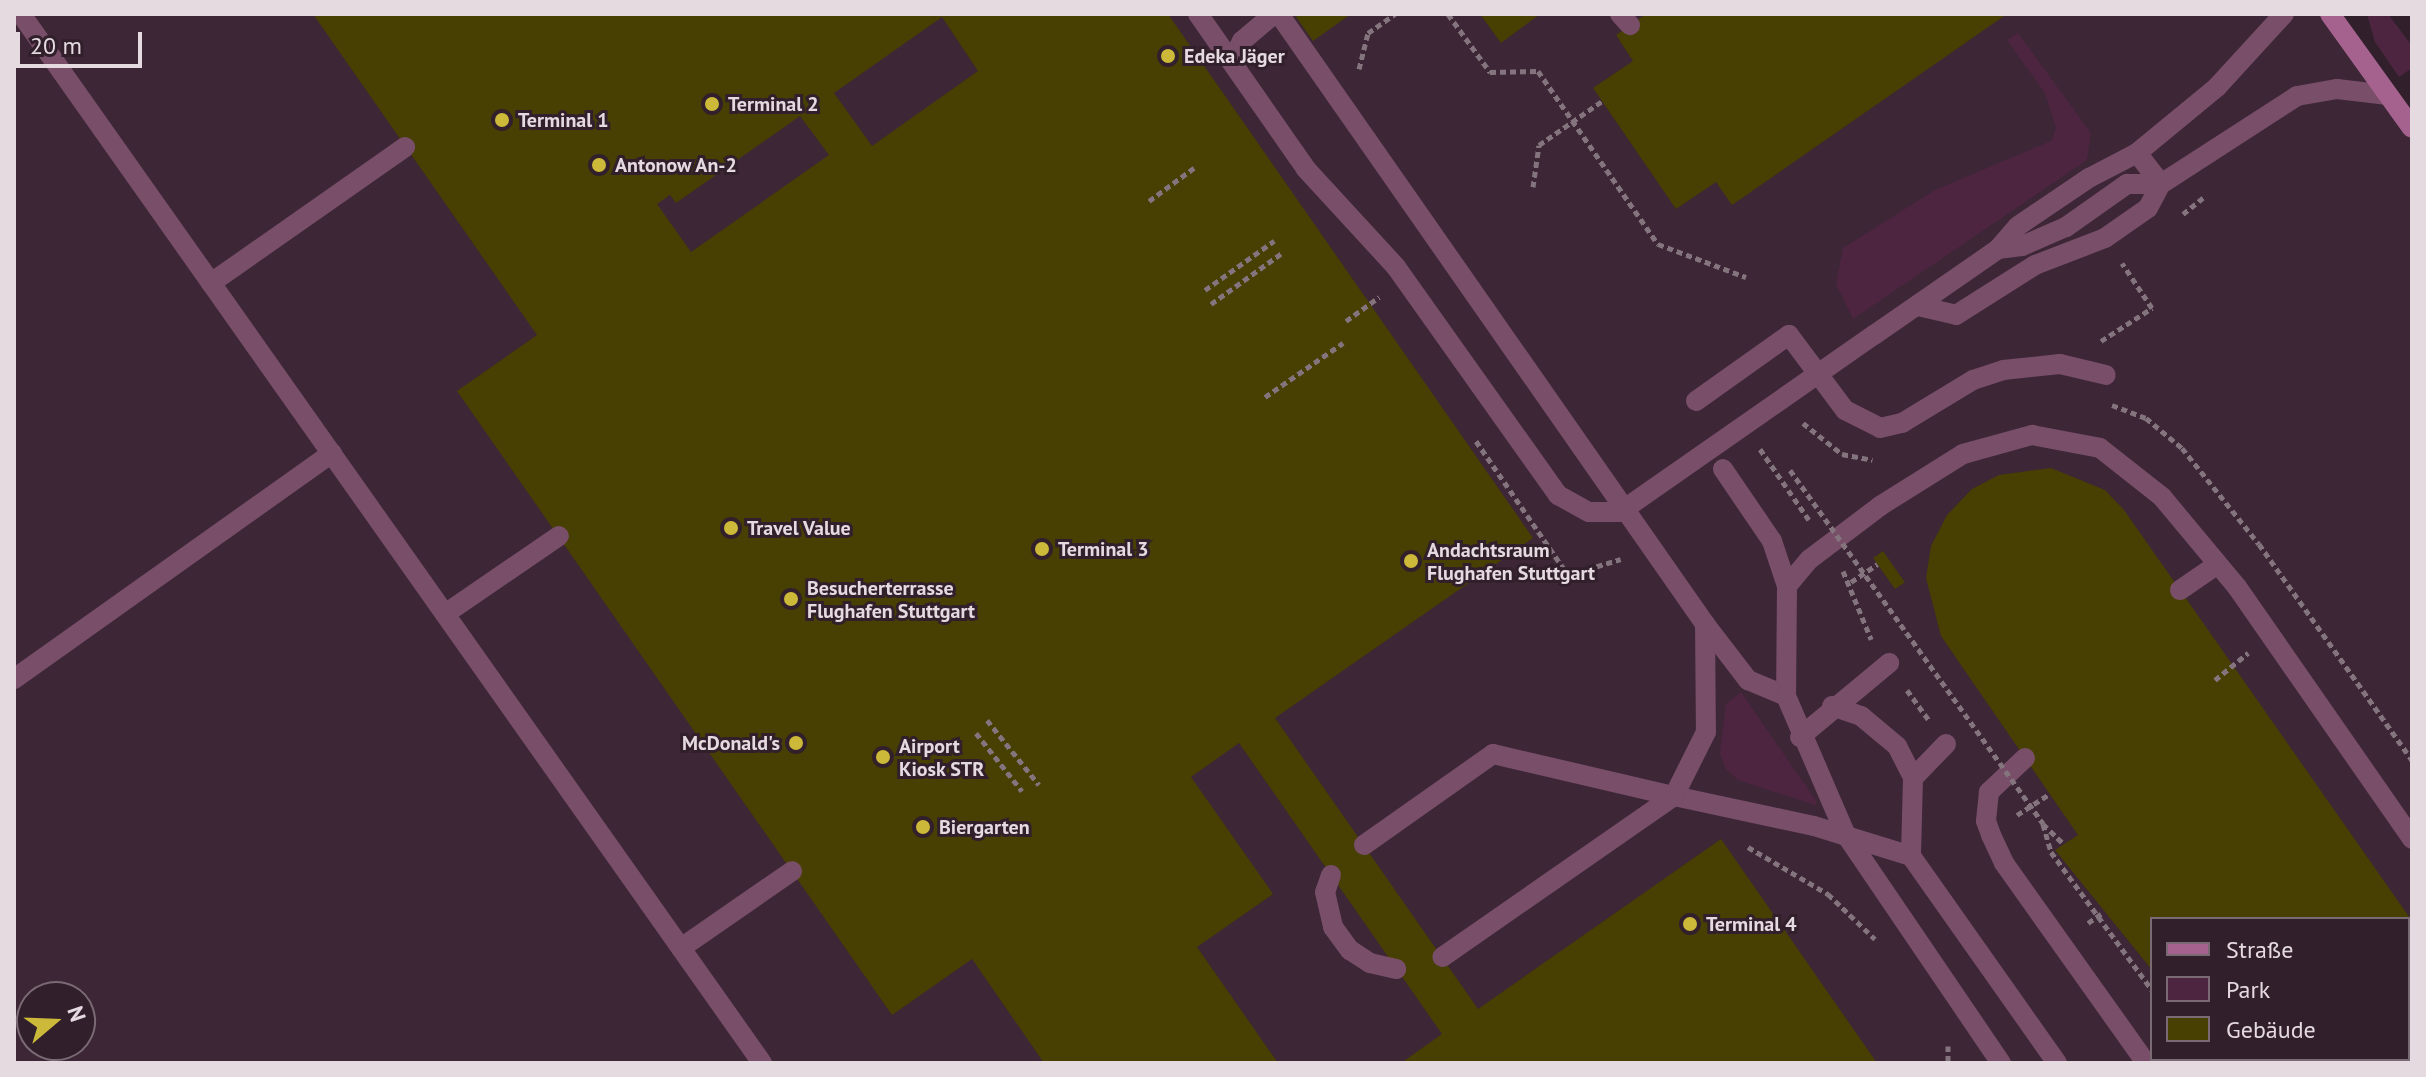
<!DOCTYPE html>
<html>
<head>
<meta charset="utf-8">
<style>
	body { margin:0 }
	#map { position:relative; width:2426px; height:1077px; overflow:hidden; background:#31202b; font-family:"PT Sans",sans-serif }
	div>[style] { position:absolute }
	.built>* { inset:0; background:#3d2635 }
	.green>* { inset:0; background:#4d2541 }
	.building>* { inset:0; background:#483f02; transform-origin:0 0 }
	.path>* { height:5px; margin-top:-2.5px; transform-origin:0; background:repeating-linear-gradient(90deg,#83747d 0 6px,transparent 0 10px) }
	.lane>* { height:20px; margin:-10px; padding:0 10px; transform-origin:10px; border-radius:10px; background:#784e69 }
	.street>* { height:20px; margin:-10px; padding:0 10px; transform-origin:10px; border-radius:10px; background:#784e69 }
	.secondary>* { height:20px; margin:-10px; padding:0 10px; transform-origin:10px; border-radius:10px; background:#a6628f }
	.path-bridge>* { height:5px; margin-top:-2.5px; transform-origin:0; background:repeating-linear-gradient(90deg,#83747d 0 6px,transparent 0 10px) }
	.lane-bridge>* { height:20px; margin:-10px; padding:0 10px; transform-origin:10px; border-radius:10px; background:#784e69 }
	.street-bridge>* { height:20px; margin:-10px; padding:0 10px; transform-origin:10px; border-radius:10px; background:#784e69 }
	.dots>* { width:22px; height:22px; translate:-50% -50%; box-sizing:border-box; border:4px solid #31202b; border-radius:50% }
	span { translate:-50% -50%; white-space:nowrap; text-align:center; line-height:1.15; -webkit-text-stroke:6px #31202b; paint-order:stroke }
	.poi-label { font-size:20px; color:#e6dae1; font-weight:700 }
	.left { translate:0 -50%; text-align:left }
	.right { translate:-100% -50%; text-align:right }
	.frame { position:absolute; inset:0; border:16px solid #e6dae1; pointer-events:none }
	.legend { position:absolute; left:2150px; top:917px; width:260px; height:144px; box-sizing:border-box; background:#31202b; border:2px solid #796a74; margin:0; padding:10px 14px; list-style:none; font-size:24px; color:#e6dae1 }
	.legend li { display:flex; align-items:center; gap:16px; height:40px }
	.legend b { width:40px; border:2px solid #796a74 }
	.north { position:absolute; left:16px; top:981px; width:80px; height:80px; box-sizing:border-box; background:#31202b; border:2px solid #796a74; border-radius:50%; rotate:71deg; font-size:22px; font-weight:700; line-height:32px; text-align:center; color:#e6dae1 }
	.north::after { content:''; display:block; margin:auto; width:28px; height:36px; background:#ccb939; clip-path:polygon(50% 0,100% 100%,50% 72%,0 100%) }
	.scale { position:absolute; left:16px; top:32px; width:126px; height:36px; box-sizing:border-box; border:4px solid #e6dae1; border-top:0; padding-left:10px; font-size:24px; line-height:28px; white-space:nowrap; color:#e6dae1; -webkit-text-stroke:6px #31202b; paint-order:stroke }
</style>
</head>
<body>
<div id="map">
	<div class="built">
		<div style="clip-path:polygon(evenodd,14px 14px,2330px 14px,2412px 128px,2412px 1063px,14px 1063px,14px 14px,2152px 919px,2408px 919px,2408px 1059px,2152px 1059px,2152px 919px,14px 14px,32px 997px,80px 997px,80px 1045px,32px 1045px,32px 997px)"></div>
	</div>
	<div class="green">
		<div style="clip-path:polygon(2367px 14px,2388px 14px,2412px 46px,2412px 68px,2399px 77px,2375px 42px)"></div>
		<div style="clip-path:polygon(2018px 33px,2091px 133px,2087px 160px,1853px 319px,1836px 284px,1843px 248px,1935px 190px,2051px 141px,2056px 128px,2045px 93px,2007px 40px)"></div>
		<div style="clip-path:polygon(1741px 692px,1817px 802px,1815px 805px,1738px 780px,1725px 768px,1720px 753px,1726px 704px)"></div>
	</div>
	<div class="building">
		<div style="clip-path:polygon(evenodd,313px 14px,1168px 14px,1533px 538px,1275px 718px,1478px 1009px,1721px 839px,1877px 1063px,1401px 1063px,1442px 1034px,1239px 743px,1191px 777px,1273px 894px,1197px 947px,1278px 1063px,1044px 1063px,972px 959px,892px 1015px,457px 391px,537px 335px,313px 14px,942px 17px,978px 71px,872px 146px,834px 93px,942px 17px,313px 14px,800px 116px,829px 155px,691px 252px,657px 204px,670px 195px,676px 203px,800px 116px)"></div>
		<div style="clip-path:polygon(1294px 14px,1351px 14px,1313px 41px)"></div>
		<div style="clip-path:polygon(1480px 14px,1540px 14px,1501px 43px)"></div>
		<div style="clip-path:polygon(1646px 14px,2007px 14px,1732px 205px,1716px 182px,1676px 209px,1593px 88px,1633px 61px,1616px 35px)"></div>
		<div style="clip-path:polygon(2051px 468px,2105px 490px,2124px 510px,2412px 921px,2412px 1063px,2224px 1059px,2408px 1059px,2408px 919px,2152px 919px,2152px 970px,2055px 850px,2078px 835px,1941px 636px,1926px 578px,1931px 546px,1947px 515px,1972px 489px,1999px 475px)"></div>
		<div style="left:1883px;top:551px;width:38px;height:12px;rotate:55deg"></div>
	</div>
	<div class="path">
		<div style="left:1448px;top:14px;width:72px;rotate:54.1deg"></div>
		<div style="left:1490px;top:72px;width:48px;rotate:-1.2deg"></div>
		<div style="left:1538px;top:71px;width:211px;rotate:55.3deg"></div>
		<div style="left:1658px;top:244px;width:94px;rotate:20.6deg"></div>
		<div style="left:1359px;top:69px;width:37px;rotate:-76deg"></div>
		<div style="left:1368px;top:33px;width:33px;rotate:-35deg"></div>
		<div style="left:1533px;top:187px;width:42px;rotate:-81.9deg"></div>
		<div style="left:1539px;top:145px;width:77px;rotate:-34.9deg"></div>
		<div style="left:1149px;top:201px;width:56px;rotate:-36.3deg"></div>
		<div style="left:2183px;top:214px;width:26px;rotate:-39deg"></div>
		<div style="left:1205px;top:290px;width:85px;rotate:-35.4deg"></div>
		<div style="left:1211px;top:304px;width:87px;rotate:-35.7deg"></div>
		<div style="left:1346px;top:321px;width:41px;rotate:-36deg"></div>
		<div style="left:2101px;top:341px;width:61px;rotate:-32.9deg"></div>
		<div style="left:2152px;top:308px;width:54px;rotate:-123.7deg"></div>
		<div style="left:1265px;top:397px;width:95px;rotate:-34.7deg"></div>
		<div style="left:2112px;top:405px;width:36px;rotate:21deg"></div>
		<div style="left:2146px;top:418px;width:47px;rotate:39.8deg"></div>
		<div style="left:2182px;top:448px;width:123px;rotate:51.3deg"></div>
		<div style="left:2259px;top:544px;width:265px;rotate:54.7deg"></div>
		<div style="left:1803px;top:423px;width:50px;rotate:38.5deg"></div>
		<div style="left:1842px;top:454px;width:31px;rotate:11deg"></div>
		<div style="left:1476px;top:441px;width:163px;rotate:55.5deg"></div>
		<div style="left:1568px;top:575px;width:55px;rotate:-16.8deg"></div>
		<div style="left:1760px;top:449px;width:86px;rotate:55.4deg"></div>
		<div style="left:1843px;top:571px;width:74px;rotate:67.6deg"></div>
		<div style="left:1851px;top:582px;width:32px;rotate:-34deg"></div>
		<div style="left:2215px;top:680px;width:43px;rotate:-39.3deg"></div>
		<div style="left:1907px;top:690px;width:37px;rotate:54deg"></div>
		<div style="left:987px;top:720px;width:83px;rotate:51.3deg"></div>
		<div style="left:976px;top:733px;width:74px;rotate:51.6deg"></div>
		<div style="left:2017px;top:815px;width:38px;rotate:-33deg"></div>
		<div style="left:2043px;top:824px;width:29px;rotate:44deg"></div>
		<div style="left:1748px;top:847px;width:93px;rotate:30.4deg"></div>
		<div style="left:1828px;top:894px;width:65px;rotate:43.8deg"></div>
		<div style="left:2088px;top:923px;width:16px;rotate:-35deg"></div>
		<div style="left:1948px;top:1046px;width:17px;rotate:90deg"></div>
		<div style="left:2202px;top:1059px;width:5px;rotate:53deg"></div>
	</div>
	<div class="lane">
		<div style="left:21px;top:14px;width:1284px;rotate:54.76deg"></div>
		<div style="left:1279px;top:14px;width:744px;rotate:55.07deg"></div>
		<div style="left:1705px;top:624px;width:71px;rotate:52.5deg"></div>
		<div style="left:1748px;top:680px;width:41px;rotate:22.8deg"></div>
		<div style="left:1620px;top:14px;width:15px;rotate:48deg"></div>
		<div style="left:2137px;top:153px;width:39px;rotate:52deg"></div>
		<div style="left:211px;top:283px;width:237px;rotate:-35deg"></div>
		<div style="left:1696px;top:401px;width:114px;rotate:-35.4deg"></div>
		<div style="left:1789px;top:335px;width:94px;rotate:53.3deg"></div>
		<div style="left:1845px;top:410px;width:39px;rotate:27deg"></div>
		<div style="left:1880px;top:428px;width:23px;rotate:-13deg"></div>
		<div style="left:1902px;top:423px;width:83px;rotate:-31.2deg"></div>
		<div style="left:1973px;top:380px;width:32px;rotate:-18deg"></div>
		<div style="left:2003px;top:370px;width:57px;rotate:-6deg"></div>
		<div style="left:2060px;top:364px;width:47px;rotate:13.4deg"></div>
		<div style="left:1723px;top:469px;width:87px;rotate:55.8deg"></div>
		<div style="left:1772px;top:541px;width:47px;rotate:71.6deg"></div>
		<div style="left:1787px;top:586px;width:110px;rotate:90.5deg"></div>
		<div style="left:1786px;top:696px;width:151px;rotate:66.7deg"></div>
		<div style="left:1846px;top:835px;width:276px;rotate:55.8deg"></div>
		<div style="left:1787px;top:586px;width:35px;rotate:-50deg"></div>
		<div style="left:1810px;top:559px;width:88px;rotate:-37.1deg"></div>
		<div style="left:1880px;top:506px;width:98px;rotate:-32.1deg"></div>
		<div style="left:1963px;top:454px;width:72px;rotate:-15.4deg"></div>
		<div style="left:2032px;top:435px;width:69px;rotate:10.8deg"></div>
		<div style="left:2100px;top:448px;width:79px;rotate:38.3deg"></div>
		<div style="left:2162px;top:497px;width:117px;rotate:50.2deg"></div>
		<div style="left:2237px;top:587px;width:307px;rotate:55.2deg"></div>
		<div style="left:2180px;top:590px;width:42px;rotate:-34.4deg"></div>
		<div style="left:445px;top:614px;width:138px;rotate:-34.4deg"></div>
		<div style="left:1705px;top:624px;width:108px;rotate:89.5deg"></div>
		<div style="left:1706px;top:732px;width:72px;rotate:116.6deg"></div>
		<div style="left:1674px;top:796px;width:143px;rotate:12.1deg"></div>
		<div style="left:1814px;top:826px;width:102px;rotate:17.2deg"></div>
		<div style="left:14px;top:679px;width:390px;rotate:-35.4deg"></div>
		<div style="left:1832px;top:706px;width:31px;rotate:19deg"></div>
		<div style="left:1861px;top:716px;width:47px;rotate:39.8deg"></div>
		<div style="left:1897px;top:746px;width:36px;rotate:63deg"></div>
		<div style="left:1800px;top:737px;width:116px;rotate:-39.7deg"></div>
		<div style="left:1946px;top:744px;width:47px;rotate:134.1deg"></div>
		<div style="left:1913px;top:778px;width:78px;rotate:91.5deg"></div>
		<div style="left:1911px;top:856px;width:253px;rotate:54.8deg"></div>
		<div style="left:2025px;top:758px;width:50px;rotate:136.6deg"></div>
		<div style="left:1989px;top:792px;width:29px;rotate:96deg"></div>
		<div style="left:1986px;top:821px;width:15px;rotate:70deg"></div>
		<div style="left:1991px;top:835px;width:31px;rotate:65deg"></div>
		<div style="left:2004px;top:863px;width:245px;rotate:54.6deg"></div>
		<div style="left:1364px;top:845px;width:158px;rotate:-35.2deg"></div>
		<div style="left:1493px;top:754px;width:186px;rotate:13.1deg"></div>
		<div style="left:1674px;top:796px;width:282px;rotate:145.2deg"></div>
		<div style="left:1331px;top:875px;width:18px;rotate:109deg"></div>
		<div style="left:1325px;top:892px;width:36px;rotate:77deg"></div>
		<div style="left:1333px;top:927px;width:29px;rotate:54deg"></div>
		<div style="left:1350px;top:950px;width:24px;rotate:33deg"></div>
		<div style="left:1370px;top:963px;width:27px;rotate:13deg"></div>
		<div style="left:681px;top:948px;width:135px;rotate:-34.7deg"></div>
	</div>
	<div class="street">
		<div style="left:1198px;top:14px;width:189px;rotate:55.1deg"></div>
		<div style="left:1306px;top:169px;width:133px;rotate:47.4deg"></div>
		<div style="left:1396px;top:267px;width:280px;rotate:54.6deg"></div>
		<div style="left:1998px;top:249px;width:24px;rotate:-7deg"></div>
		<div style="left:2022px;top:246px;width:48px;rotate:-23.4deg"></div>
		<div style="left:2066px;top:227px;width:75px;rotate:-35.2deg"></div>
		<div style="left:2127px;top:184px;width:34px"></div>
		<div style="left:1918px;top:306px;width:39px;rotate:13deg"></div>
		<div style="left:1956px;top:315px;width:93px;rotate:-32.3deg"></div>
		<div style="left:2035px;top:265px;width:75px;rotate:-21.1deg"></div>
		<div style="left:2105px;top:238px;width:52px;rotate:-34.9deg"></div>
		<div style="left:2148px;top:208px;width:27px;rotate:-62deg"></div>
		<div style="left:2161px;top:184px;width:162px;rotate:-32.9deg"></div>
		<div style="left:2297px;top:96px;width:41px;rotate:-9.9deg"></div>
		<div style="left:2337px;top:89px;width:51px;rotate:6.7deg"></div>
		<div style="left:1874px;top:335px;width:151px;rotate:-34.7deg"></div>
		<div style="left:1998px;top:249px;width:30px;rotate:-49deg"></div>
		<div style="left:2018px;top:226px;width:86px;rotate:-34.1deg"></div>
		<div style="left:2089px;top:178px;width:54px;rotate:-27.5deg"></div>
		<div style="left:2137px;top:153px;width:104px;rotate:-39.5deg"></div>
		<div style="left:2217px;top:87px;width:99px;rotate:-47.5deg"></div>
	</div>
	<div class="secondary">
		<div style="left:2330px;top:14px;width:140px;rotate:54.3deg"></div>
	</div>
	<div class="path-bridge">
		<div style="left:1790px;top:470px;width:435px;rotate:54.4deg"></div>
		<div style="left:2043px;top:824px;width:29px;rotate:74deg"></div>
		<div style="left:2051px;top:852px;width:171px;rotate:53.8deg"></div>
	</div>
	<div class="lane-bridge">
		<div style="left:1232px;top:62px;width:23px;rotate:-65deg"></div>
		<div style="left:1242px;top:41px;width:42px;rotate:-40.2deg"></div>
	</div>
	<div class="street-bridge">
		<div style="left:1558px;top:495px;width:35px;rotate:29deg"></div>
		<div style="left:1589px;top:512px;width:31px"></div>
		<div style="left:1620px;top:512px;width:310px;rotate:-34.9deg"></div>
	</div>
	<div class="dots">
		<div style="left:1168px;top:56px;background:#ccb939"></div>
		<div style="left:712px;top:104px;background:#ccb939"></div>
		<div style="left:502px;top:120px;background:#ccb939"></div>
		<div style="left:599px;top:165px;background:#ccb939"></div>
		<div style="left:731px;top:528px;background:#ccb939"></div>
		<div style="left:1042px;top:549px;background:#ccb939"></div>
		<div style="left:1411px;top:561px;background:#ccb939"></div>
		<div style="left:791px;top:599px;background:#ccb939"></div>
		<div style="left:796px;top:743px;background:#ccb939"></div>
		<div style="left:883px;top:757px;background:#ccb939"></div>
		<div style="left:923px;top:827px;background:#ccb939"></div>
		<div style="left:1690px;top:924px;background:#ccb939"></div>
	</div>
	<div class="poi-label">
		<span class="left" style="left:1184px;top:56px">Edeka Jäger</span>
		<span class="left" style="left:728px;top:104px">Terminal 2</span>
		<span class="left" style="left:518px;top:120px">Terminal 1</span>
		<span class="left" style="left:615px;top:165px">Antonow An-2</span>
		<span class="left" style="left:747px;top:528px">Travel Value</span>
		<span class="left" style="left:1058px;top:549px">Terminal 3</span>
		<span class="left" style="left:1427px;top:562px">Andachtsraum<br>Flughafen Stuttgart</span>
		<span class="left" style="left:807px;top:600px">Besucherterrasse<br>Flughafen Stuttgart</span>
		<span class="right" style="left:780px;top:743px">McDonald's</span>
		<span class="left" style="left:899px;top:758px">Airport<br>Kiosk STR</span>
		<span class="left" style="left:939px;top:827px">Biergarten</span>
		<span class="left" style="left:1706px;top:924px">Terminal 4</span>
	</div>
	<div class="frame"></div>
	<ul class="legend">
	<li><b style="height:10px;background:#a6628f"></b>Straße</li>
	<li><b style="height:22px;background:#4d2541"></b>Park</li>
	<li><b style="height:22px;background:#483f02"></b>Gebäude</li>
	</ul>
	<div class="north">N</div>
	<div class="scale">20 m</div>
</div>
</body>
</html>
